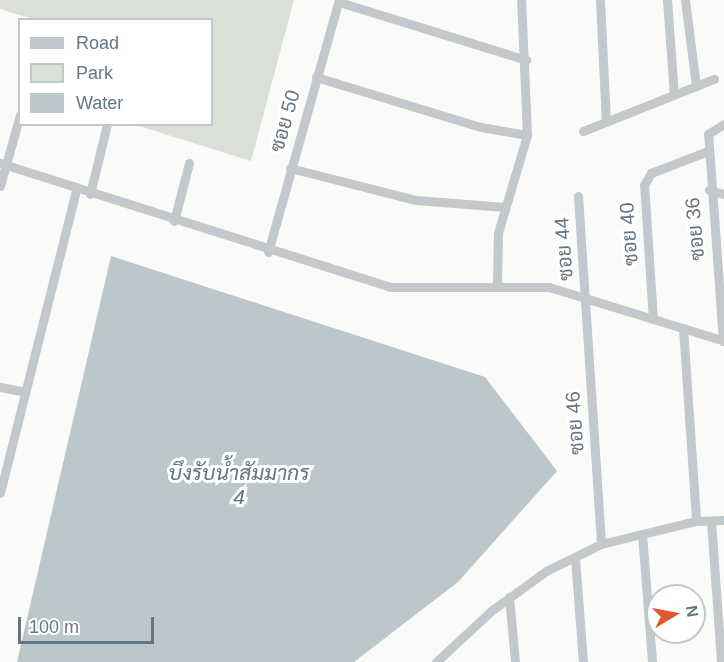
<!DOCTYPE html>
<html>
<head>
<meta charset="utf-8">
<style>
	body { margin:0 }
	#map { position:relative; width:724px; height:662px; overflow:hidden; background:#fafaf8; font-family:Arial,Sarabun,sans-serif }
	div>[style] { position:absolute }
	.green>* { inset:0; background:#dadfd7 }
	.water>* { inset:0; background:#bbc7cb }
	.minor>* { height:9px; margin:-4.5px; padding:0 4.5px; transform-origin:4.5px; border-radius:4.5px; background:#c3c8cc }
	span { translate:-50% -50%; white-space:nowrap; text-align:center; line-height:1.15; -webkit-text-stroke:6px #fff; paint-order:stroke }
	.street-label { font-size:20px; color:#657683 }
	.water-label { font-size:21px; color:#60757c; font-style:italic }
	.legend { position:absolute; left:18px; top:18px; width:195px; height:108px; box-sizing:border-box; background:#fff; border:2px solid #c1c8cd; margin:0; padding:8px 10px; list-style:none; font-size:18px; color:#657683 }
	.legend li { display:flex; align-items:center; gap:12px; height:30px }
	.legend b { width:30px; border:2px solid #c1c8cd }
	.north { position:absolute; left:646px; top:584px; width:60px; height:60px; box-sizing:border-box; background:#fff; border:2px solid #c1c8cd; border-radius:50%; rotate:80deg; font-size:16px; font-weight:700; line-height:24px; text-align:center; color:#657683 }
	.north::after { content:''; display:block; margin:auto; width:21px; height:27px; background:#e4572e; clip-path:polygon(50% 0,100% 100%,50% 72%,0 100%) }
	.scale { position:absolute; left:18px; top:617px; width:136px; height:27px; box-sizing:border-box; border:3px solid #657683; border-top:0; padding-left:8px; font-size:18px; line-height:21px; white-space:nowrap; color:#657683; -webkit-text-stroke:4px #fff; paint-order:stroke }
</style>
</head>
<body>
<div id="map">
	<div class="green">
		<div style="clip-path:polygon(0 0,294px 0,251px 161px,139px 126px,212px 124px,212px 20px,33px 19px,0 9px)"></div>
	</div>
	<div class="water">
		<div style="clip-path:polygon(111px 256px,485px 377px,557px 471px,458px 582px,354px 662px,17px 662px)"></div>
	</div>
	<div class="minor">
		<div style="left:600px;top:0;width:122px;rotate:87.2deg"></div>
		<div style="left:667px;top:0;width:95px;rotate:85.8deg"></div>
		<div style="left:685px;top:0;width:87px;rotate:82.7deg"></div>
		<div style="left:339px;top:2px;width:196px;rotate:17.2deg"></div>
		<div style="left:316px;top:77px;width:172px;rotate:16.9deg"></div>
		<div style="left:481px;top:127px;width:47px;rotate:9.9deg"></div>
		<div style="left:583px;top:131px;width:141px;rotate:-21.7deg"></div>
		<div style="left:0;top:163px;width:409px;rotate:17.6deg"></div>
		<div style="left:390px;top:287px;width:159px"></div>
		<div style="left:549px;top:287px;width:183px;rotate:17.1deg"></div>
		<div style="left:290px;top:168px;width:130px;rotate:14.3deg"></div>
		<div style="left:416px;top:200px;width:89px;rotate:4.5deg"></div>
		<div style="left:0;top:186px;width:74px;rotate:-74.3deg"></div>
		<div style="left:709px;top:190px;width:16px;rotate:15deg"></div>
		<div style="left:90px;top:194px;width:72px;rotate:-76.3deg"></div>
		<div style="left:578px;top:196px;width:349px;rotate:86.2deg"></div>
		<div style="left:174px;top:221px;width:60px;rotate:-75.5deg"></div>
		<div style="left:268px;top:252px;width:262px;rotate:-74.3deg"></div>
		<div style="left:497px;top:284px;width:51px;rotate:-88.9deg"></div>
		<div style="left:498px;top:233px;width:102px;rotate:-73.5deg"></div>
		<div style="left:527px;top:135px;width:135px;rotate:-92.5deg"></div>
		<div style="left:653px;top:319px;width:134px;rotate:-93.8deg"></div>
		<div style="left:644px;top:185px;width:14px;rotate:-60deg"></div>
		<div style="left:651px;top:173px;width:61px;rotate:-21.1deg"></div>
		<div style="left:683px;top:328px;width:193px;rotate:86.1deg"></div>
		<div style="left:723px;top:341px;width:208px;rotate:-94.1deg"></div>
		<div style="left:708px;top:134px;width:19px;rotate:-32deg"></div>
		<div style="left:0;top:387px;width:25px;rotate:11deg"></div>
		<div style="left:0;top:493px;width:312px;rotate:-75.9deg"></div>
		<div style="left:711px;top:521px;width:141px;rotate:85.9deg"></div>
		<div style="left:642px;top:534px;width:128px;rotate:85.5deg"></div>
		<div style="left:575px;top:558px;width:104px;rotate:85.6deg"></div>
		<div style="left:509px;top:597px;width:65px;rotate:84.7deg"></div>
		<div style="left:436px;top:662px;width:75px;rotate:-42.8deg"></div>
		<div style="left:491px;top:611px;width:68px;rotate:-36deg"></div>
		<div style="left:546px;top:571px;width:61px;rotate:-26.1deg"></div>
		<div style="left:601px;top:544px;width:98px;rotate:-13.6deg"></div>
		<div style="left:696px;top:521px;width:28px;rotate:-2deg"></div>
	</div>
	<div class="street-label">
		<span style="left:285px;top:121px;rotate:-74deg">ซอย 50</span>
		<span style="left:695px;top:229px;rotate:-95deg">ซอย 36</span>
		<span style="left:629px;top:234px;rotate:-94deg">ซอย 40</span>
		<span style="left:564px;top:249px;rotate:-94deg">ซอย 44</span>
		<span style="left:575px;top:423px;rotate:-94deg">ซอย 46</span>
	</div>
	<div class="water-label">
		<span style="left:239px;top:485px">บึงรับน้ำสัมมากร<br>4</span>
	</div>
	<ul class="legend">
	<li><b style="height:8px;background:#c3c8cc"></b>Road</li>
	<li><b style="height:16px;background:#dadfd7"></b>Park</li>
	<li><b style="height:16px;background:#bbc7cb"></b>Water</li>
	</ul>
	<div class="north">N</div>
	<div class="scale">100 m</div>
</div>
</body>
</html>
